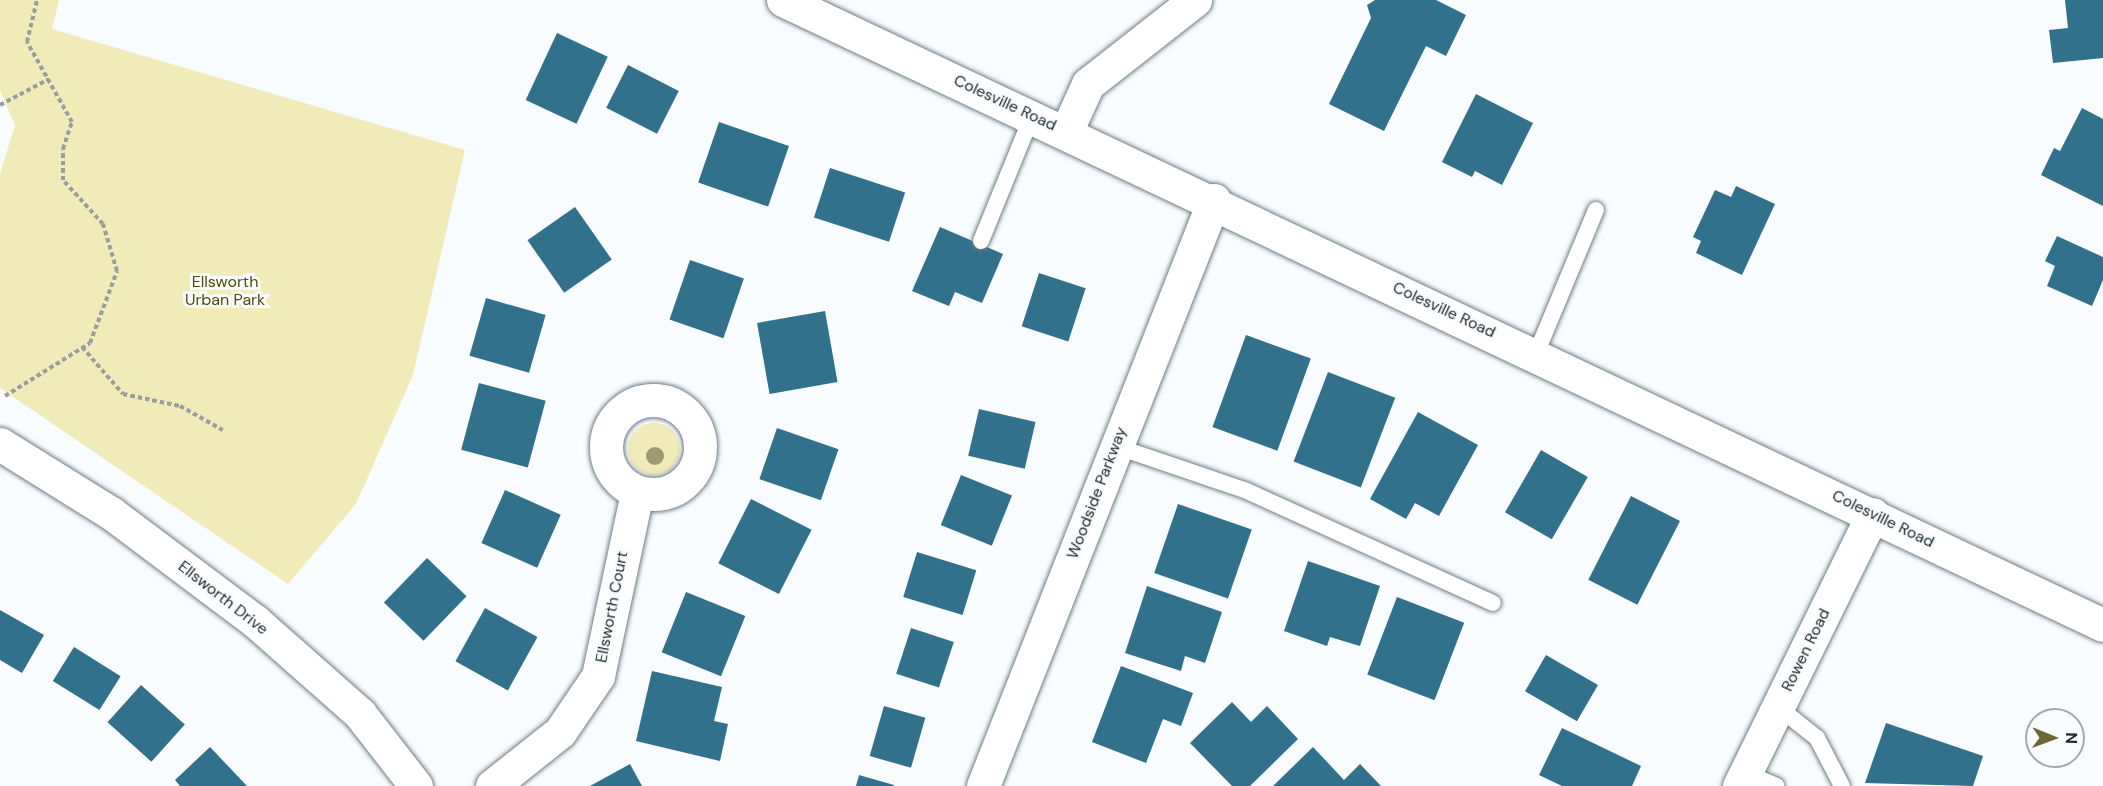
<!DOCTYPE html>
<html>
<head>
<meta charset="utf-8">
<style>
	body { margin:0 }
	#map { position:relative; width:2103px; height:786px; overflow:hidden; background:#f9fcfe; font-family:"DM Sans",sans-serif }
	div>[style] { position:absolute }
	.green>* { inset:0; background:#f0ebb8 }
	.round { border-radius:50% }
	.building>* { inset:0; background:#31718b; transform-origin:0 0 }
	.path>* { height:4px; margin-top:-2px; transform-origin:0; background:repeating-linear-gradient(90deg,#999ea0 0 4.5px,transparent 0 7.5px) }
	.roads { filter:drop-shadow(0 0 2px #6e7e85) drop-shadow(0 0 2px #6e7e85) }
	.lane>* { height:16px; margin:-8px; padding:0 8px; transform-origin:8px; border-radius:8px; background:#fff }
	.street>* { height:33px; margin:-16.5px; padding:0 16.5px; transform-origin:16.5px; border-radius:16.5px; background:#fff }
	.street>.ring { margin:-16.5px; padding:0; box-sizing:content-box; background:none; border:33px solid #fff; border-radius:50% }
	.highway>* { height:33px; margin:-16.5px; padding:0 16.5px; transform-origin:16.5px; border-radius:16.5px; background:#fff }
	.trees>* { width:18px; height:18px; margin:-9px; border-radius:50%; background:#9d9b73 }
	span { translate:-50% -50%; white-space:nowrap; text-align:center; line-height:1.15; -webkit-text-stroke:6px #f9fcfe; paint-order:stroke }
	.street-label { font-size:16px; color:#22292c }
	.park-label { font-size:16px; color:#524b01 }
	.north { position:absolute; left:2025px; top:708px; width:60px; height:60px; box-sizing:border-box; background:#f9fcfe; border:2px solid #a3a8aa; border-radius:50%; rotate:91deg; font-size:16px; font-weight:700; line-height:24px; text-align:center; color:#22292c }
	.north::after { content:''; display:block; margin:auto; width:21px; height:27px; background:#6c6733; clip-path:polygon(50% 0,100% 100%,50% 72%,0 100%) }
</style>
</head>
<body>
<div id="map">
	<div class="green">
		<div style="clip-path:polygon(0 0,59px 0,52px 29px,465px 150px,413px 375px,356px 504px,288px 584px,0 388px,0 174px,15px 125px,0 91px)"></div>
		<div class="round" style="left:628px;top:423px;width:52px;height:52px"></div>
	</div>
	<div class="building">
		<div style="clip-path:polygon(1375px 0,1436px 0,1466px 15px,1446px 56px,1426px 46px,1384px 131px,1329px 104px,1371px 18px,1367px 5px)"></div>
		<div style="clip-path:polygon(2065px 0,2103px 0,2103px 58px,2053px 63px,2049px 30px,2068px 28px)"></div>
		<div style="left:557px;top:33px;width:56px;height:74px;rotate:25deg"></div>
		<div style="left:628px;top:65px;width:57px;height:48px;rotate:27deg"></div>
		<div style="clip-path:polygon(1476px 94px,1533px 123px,1502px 185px,1475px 171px,1472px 177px,1442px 162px)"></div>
		<div style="clip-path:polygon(2082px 108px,2103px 119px,2103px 206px,2041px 175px,2054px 148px,2060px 151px)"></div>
		<div style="left:719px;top:122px;width:74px;height:64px;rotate:19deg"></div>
		<div style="left:830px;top:168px;width:79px;height:52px;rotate:18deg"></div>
		<div style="clip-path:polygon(1736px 186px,1775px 204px,1742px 275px,1696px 253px,1701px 241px,1693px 237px,1715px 190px,1731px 197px)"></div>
		<div style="left:575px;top:207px;width:64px;height:58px;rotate:55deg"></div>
		<div style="clip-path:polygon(940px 227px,1003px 254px,982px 303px,955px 292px,949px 306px,912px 291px)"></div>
		<div style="clip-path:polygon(2057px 236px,2103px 257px,2103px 280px,2092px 306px,2047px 286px,2055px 266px,2045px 261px)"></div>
		<div style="left:690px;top:260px;width:57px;height:63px;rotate:19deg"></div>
		<div style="left:1039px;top:273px;width:49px;height:56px;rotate:18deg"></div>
		<div style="left:486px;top:298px;width:62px;height:60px;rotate:16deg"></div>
		<div style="left:825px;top:311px;width:72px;height:69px;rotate:80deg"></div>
		<div style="left:1246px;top:335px;width:69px;height:98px;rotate:20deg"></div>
		<div style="left:1328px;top:372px;width:72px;height:96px;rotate:21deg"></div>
		<div style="left:479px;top:383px;width:69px;height:69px;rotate:15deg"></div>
		<div style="left:979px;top:409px;width:58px;height:48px;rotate:13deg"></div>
		<div style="clip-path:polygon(1418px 412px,1478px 445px,1439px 516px,1415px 503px,1406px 519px,1370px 499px)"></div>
		<div style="left:777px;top:428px;width:65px;height:54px;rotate:19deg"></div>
		<div style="left:1541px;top:450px;width:54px;height:72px;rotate:30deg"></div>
		<div style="left:961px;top:475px;width:55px;height:54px;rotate:22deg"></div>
		<div style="left:505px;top:490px;width:61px;height:58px;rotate:24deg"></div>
		<div style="left:1631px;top:496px;width:55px;height:94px;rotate:27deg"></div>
		<div style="left:751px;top:499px;width:68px;height:72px;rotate:27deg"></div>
		<div style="left:1178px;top:504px;width:78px;height:73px;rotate:19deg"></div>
		<div style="left:917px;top:552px;width:62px;height:47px;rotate:17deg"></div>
		<div style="left:427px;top:558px;width:55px;height:62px;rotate:44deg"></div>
		<div style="clip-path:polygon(1308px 561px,1380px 586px,1360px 646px,1330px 637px,1327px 646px,1284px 631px)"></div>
		<div style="clip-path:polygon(1147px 586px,1222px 612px,1205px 663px,1185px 656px,1181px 671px,1125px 653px)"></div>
		<div style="left:686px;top:592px;width:64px;height:65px;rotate:22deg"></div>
		<div style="left:1397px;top:597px;width:72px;height:83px;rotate:21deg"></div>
		<div style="left:485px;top:608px;width:60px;height:61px;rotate:29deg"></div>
		<div style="clip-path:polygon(0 610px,44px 635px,22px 673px,0 660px)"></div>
		<div style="left:911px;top:628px;width:45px;height:48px;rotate:18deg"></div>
		<div style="left:74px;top:647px;width:55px;height:40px;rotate:32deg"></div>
		<div style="left:1546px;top:655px;width:60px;height:42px;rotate:30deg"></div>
		<div style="clip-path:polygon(1121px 666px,1193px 693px,1181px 726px,1163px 719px,1146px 763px,1092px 742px)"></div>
		<div style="clip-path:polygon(652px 671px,722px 687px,714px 721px,728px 724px,720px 761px,636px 741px)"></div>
		<div style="left:141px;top:685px;width:59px;height:50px;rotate:42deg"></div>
		<div style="clip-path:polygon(1232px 702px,1251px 722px,1267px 706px,1298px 739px,1250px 786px,1232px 786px,1190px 743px)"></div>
		<div style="left:884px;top:706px;width:43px;height:52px;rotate:16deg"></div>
		<div style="clip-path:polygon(1886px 723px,1983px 756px,1973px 786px,1865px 783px)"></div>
		<div style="clip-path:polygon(1562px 728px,1641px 766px,1632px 786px,1562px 786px,1539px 775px)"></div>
		<div style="clip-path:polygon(210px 747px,247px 786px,180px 786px,175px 780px)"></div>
		<div style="clip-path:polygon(1313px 747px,1344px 780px,1360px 764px,1381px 786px,1273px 786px)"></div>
		<div style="clip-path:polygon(630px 764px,642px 786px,590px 786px)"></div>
		<div style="clip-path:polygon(859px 775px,894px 785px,894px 786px,856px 786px)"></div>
	</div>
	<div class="path">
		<div style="left:0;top:105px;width:55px;rotate:-28deg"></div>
		<div style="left:82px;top:347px;width:62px;rotate:48.9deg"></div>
		<div style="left:123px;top:394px;width:58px;rotate:11.9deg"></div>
		<div style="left:180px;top:406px;width:49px;rotate:29.2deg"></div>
		<div style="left:5px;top:396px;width:100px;rotate:-31.9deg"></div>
		<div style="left:90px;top:343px;width:77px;rotate:-69.4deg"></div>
		<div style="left:117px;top:271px;width:49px;rotate:-106.6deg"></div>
		<div style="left:103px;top:224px;width:59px;rotate:-132.3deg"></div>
		<div style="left:63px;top:180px;width:31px;rotate:-90deg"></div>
		<div style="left:63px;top:149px;width:28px;rotate:-72deg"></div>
		<div style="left:72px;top:122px;width:92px;rotate:-119.4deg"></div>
		<div style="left:27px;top:42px;width:43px;rotate:-76.6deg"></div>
	</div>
	<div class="roads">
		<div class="lane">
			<div style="left:981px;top:241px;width:135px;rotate:-67.8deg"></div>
			<div style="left:1536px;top:354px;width:156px;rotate:-67.4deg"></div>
			<div style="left:1115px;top:446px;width:139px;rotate:18.8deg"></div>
			<div style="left:1247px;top:491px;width:270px;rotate:24.5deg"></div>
			<div style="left:1778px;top:707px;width:50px;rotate:38.5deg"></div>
			<div style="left:1817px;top:738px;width:54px;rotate:62.5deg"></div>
			<div style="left:1746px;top:773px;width:33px;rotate:23deg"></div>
		</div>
		<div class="street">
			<div style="left:1066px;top:132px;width:53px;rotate:-65.4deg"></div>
			<div style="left:1088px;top:84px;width:136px;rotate:-38.1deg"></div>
			<div class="ring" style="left:606px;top:400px;width:61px;height:61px"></div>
			<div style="left:0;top:444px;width:131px;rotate:31.9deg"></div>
			<div style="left:111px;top:513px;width:180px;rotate:36.9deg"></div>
			<div style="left:255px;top:621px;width:140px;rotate:41.5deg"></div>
			<div style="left:360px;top:714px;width:91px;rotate:52.1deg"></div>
			<div style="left:492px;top:786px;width:87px;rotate:-38.5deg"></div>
			<div style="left:560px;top:732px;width:68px;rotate:-55.8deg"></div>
			<div style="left:598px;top:676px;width:188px;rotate:-78deg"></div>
			<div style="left:983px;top:786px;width:630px;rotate:-68.49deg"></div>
			<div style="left:1739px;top:786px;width:303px;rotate:-63.8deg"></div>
		</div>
		<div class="highway">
			<div style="left:783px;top:0;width:1460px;rotate:25.34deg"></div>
		</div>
	</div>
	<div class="trees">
		<div style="left:655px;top:456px"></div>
	</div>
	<div class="street-label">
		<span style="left:1005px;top:103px;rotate:25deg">Colesville Road</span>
		<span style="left:1444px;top:310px;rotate:25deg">Colesville Road</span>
		<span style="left:1097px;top:493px;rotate:-69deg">Woodside Parkway</span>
		<span style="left:1883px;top:519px;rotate:26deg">Colesville Road</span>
		<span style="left:223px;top:598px;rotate:38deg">Ellsworth Drive</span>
		<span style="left:612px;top:607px;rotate:-79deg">Ellsworth Court</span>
		<span style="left:1806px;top:650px;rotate:-64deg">Rowen Road</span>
	</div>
	<div class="park-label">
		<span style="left:225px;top:291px">Ellsworth<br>Urban Park</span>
	</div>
	<div class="north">N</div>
</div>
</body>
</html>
